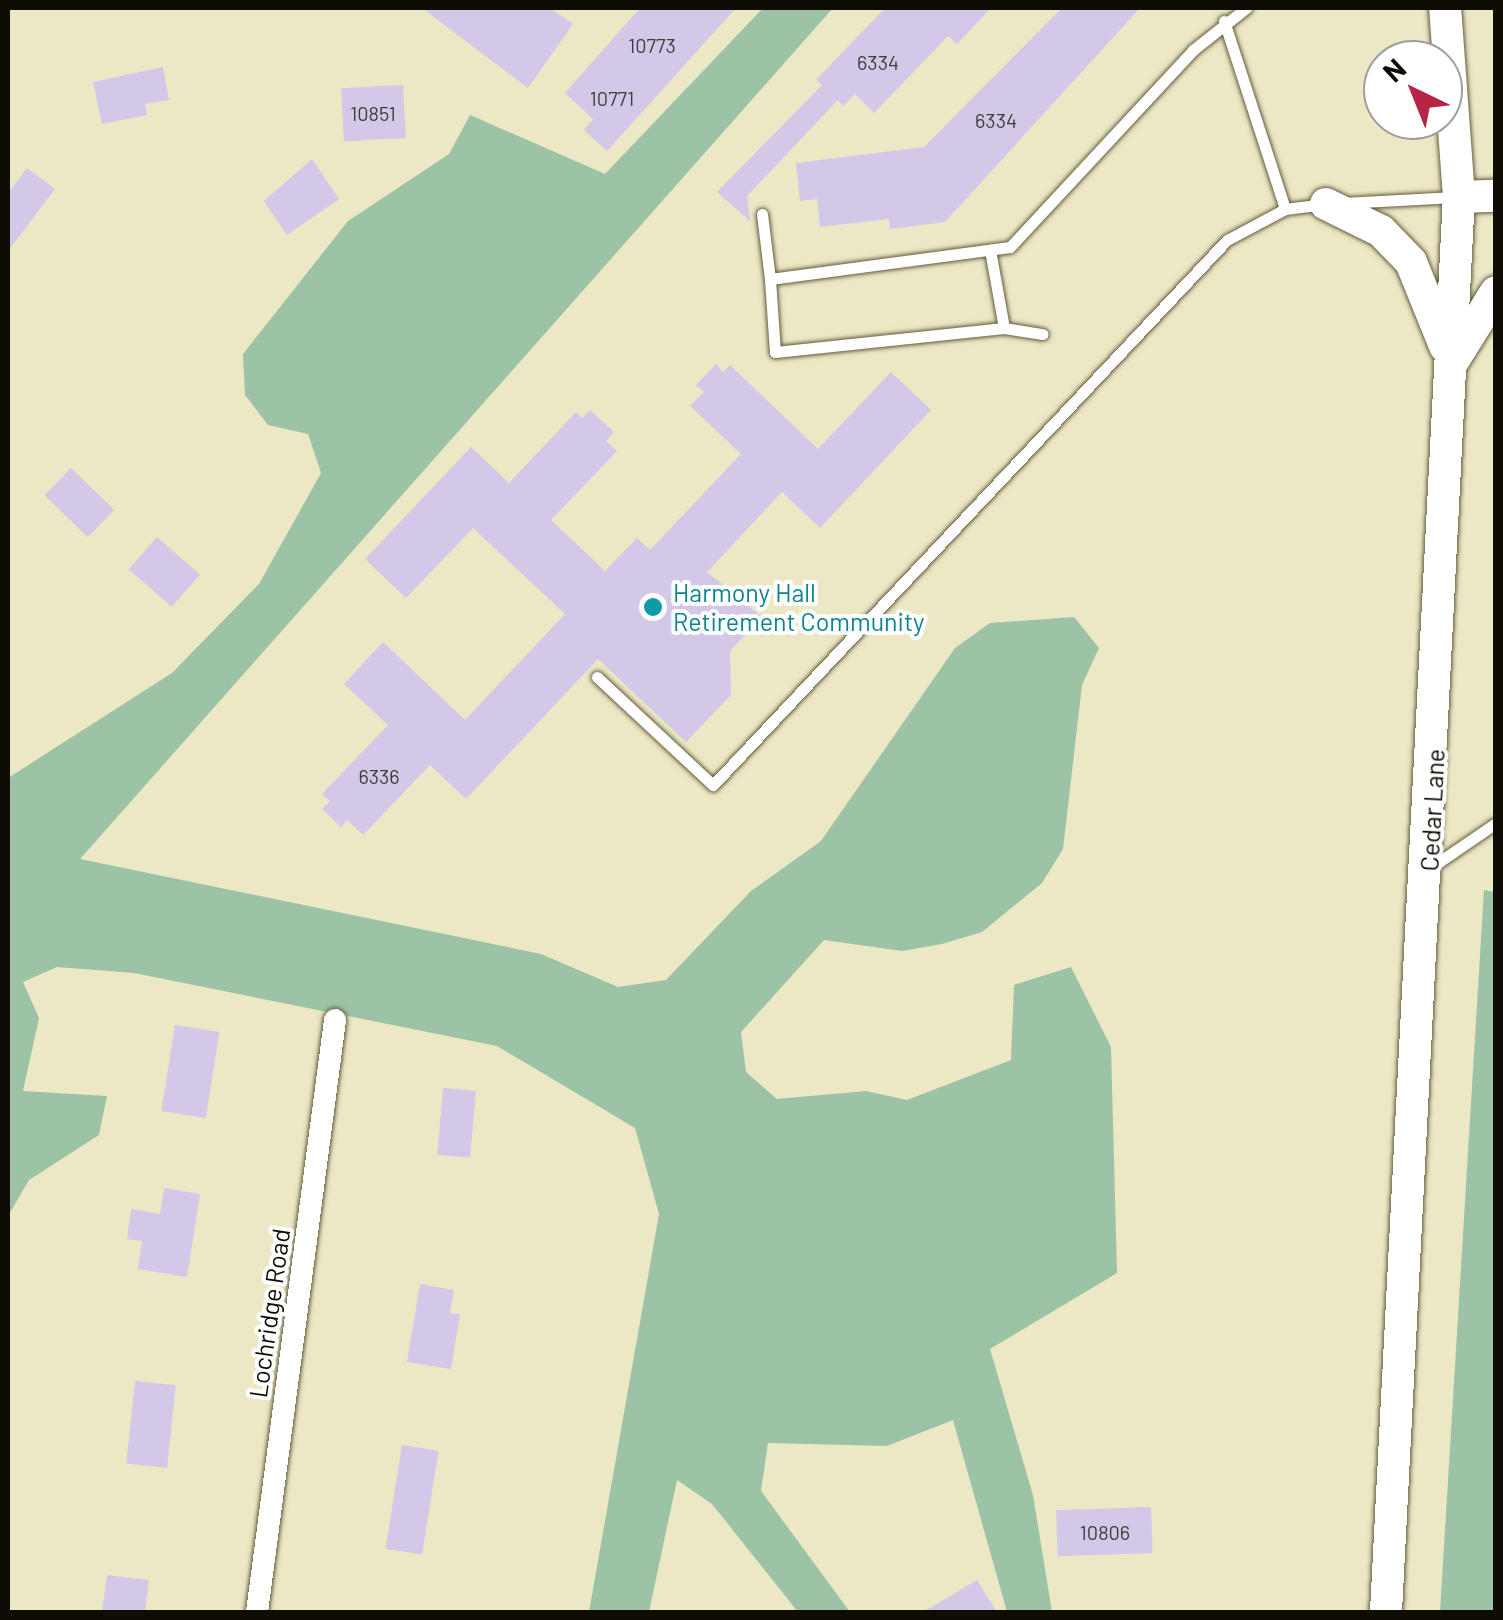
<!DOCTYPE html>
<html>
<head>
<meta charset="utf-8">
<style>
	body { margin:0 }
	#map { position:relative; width:1503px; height:1620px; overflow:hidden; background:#ece7c4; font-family:Barlow,sans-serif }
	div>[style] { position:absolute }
	.forest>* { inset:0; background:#9cc3a6 }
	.building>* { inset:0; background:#d4c8e8; transform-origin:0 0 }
	.roads { filter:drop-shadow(0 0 2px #625d3e) drop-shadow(0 0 2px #625d3e) }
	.lane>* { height:11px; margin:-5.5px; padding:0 5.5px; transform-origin:5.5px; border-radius:5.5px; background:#fff }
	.street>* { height:22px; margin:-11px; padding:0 11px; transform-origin:11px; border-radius:11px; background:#fff }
	.secondary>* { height:32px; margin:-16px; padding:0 16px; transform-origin:16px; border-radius:16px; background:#fff }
	.dots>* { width:28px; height:28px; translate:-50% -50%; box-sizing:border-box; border:5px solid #fff; border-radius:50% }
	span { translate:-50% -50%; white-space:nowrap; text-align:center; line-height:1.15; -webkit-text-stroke:8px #fff; paint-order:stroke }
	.number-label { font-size:20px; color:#403c3c }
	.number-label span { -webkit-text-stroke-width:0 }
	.culture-label { font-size:25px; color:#0d838f }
	.left { translate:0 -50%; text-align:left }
	.street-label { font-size:25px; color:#0f0d03 }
	.frame { position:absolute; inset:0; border:10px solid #0f0d03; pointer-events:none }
	.north { position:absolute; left:1363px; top:40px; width:100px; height:100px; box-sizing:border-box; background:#fff; border:2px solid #9f9e9a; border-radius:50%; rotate:317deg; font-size:28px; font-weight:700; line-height:40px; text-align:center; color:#0f0d03 }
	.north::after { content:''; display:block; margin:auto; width:35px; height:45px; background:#b62546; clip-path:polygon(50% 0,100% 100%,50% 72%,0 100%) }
</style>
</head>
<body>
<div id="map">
	<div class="forest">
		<div style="clip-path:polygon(763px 8px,833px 8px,80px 859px,541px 954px,618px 987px,666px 980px,751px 891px,821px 841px,955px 648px,990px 623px,1074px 617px,1099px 648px,1082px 685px,1063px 849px,1042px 883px,982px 932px,942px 944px,902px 951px,824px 940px,741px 1032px,746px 1072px,777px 1099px,866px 1091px,907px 1100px,1011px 1060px,1014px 985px,1071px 967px,1111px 1047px,1117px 1273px,990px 1349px,1033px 1495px,1052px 1612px,1007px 1612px,953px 1420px,887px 1446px,768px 1443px,761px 1491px,850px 1612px,798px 1612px,712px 1504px,677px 1480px,649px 1612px,589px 1612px,659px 1214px,635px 1128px,497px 1046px,134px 973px,57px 967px,23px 982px,39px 1018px,23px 1091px,107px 1096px,99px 1135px,29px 1180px,8px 1216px,8px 778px,172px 673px,259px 584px,321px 473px,308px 434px,268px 425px,245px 395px,243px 354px,348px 221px,449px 154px,470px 115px,605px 174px)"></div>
		<div style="clip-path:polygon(1484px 890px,1496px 892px,1495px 1612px,1440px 1612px)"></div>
	</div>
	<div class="building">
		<div style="clip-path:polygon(422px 8px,550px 8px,573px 24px,528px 88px)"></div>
		<div style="clip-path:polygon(640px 8px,736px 8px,607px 151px,584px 130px,593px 119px,565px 93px)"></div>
		<div style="clip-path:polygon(885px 8px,991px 8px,957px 44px,948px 36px,874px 113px,855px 94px,843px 106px,838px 100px,747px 196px,750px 221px,717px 192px,822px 85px,816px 80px)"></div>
		<div style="clip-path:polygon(1062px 8px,1140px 8px,945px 222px,890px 229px,889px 219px,820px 227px,817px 199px,800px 201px,796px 163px,924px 147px)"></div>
		<div style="clip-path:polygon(163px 67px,169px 100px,145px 104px,147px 115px,102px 124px,93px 82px)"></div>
		<div style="left:403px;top:85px;width:53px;height:62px;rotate:87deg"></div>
		<div style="clip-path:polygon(312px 159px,339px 199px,287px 235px,264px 201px)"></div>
		<div style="clip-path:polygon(27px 168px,55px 189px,8px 251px,8px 193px)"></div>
		<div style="clip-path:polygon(716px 364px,723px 372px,730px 365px,818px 449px,891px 372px,931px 410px,820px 528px,782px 492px,707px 572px,762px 617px,730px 651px,731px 695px,686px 742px,598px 659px,466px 799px,430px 765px,363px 835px,347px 820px,341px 827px,322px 809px,330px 801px,322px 794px,388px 725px,344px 684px,383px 642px,465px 720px,565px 614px,473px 528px,406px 598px,365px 559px,471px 447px,509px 483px,576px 412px,582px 418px,590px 410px,614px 432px,606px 441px,617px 451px,551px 520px,605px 571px,637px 538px,650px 550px,741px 454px,690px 406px,704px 392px,696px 385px)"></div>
		<div style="left:71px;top:468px;width:60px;height:38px;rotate:44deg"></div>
		<div style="left:157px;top:537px;width:57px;height:43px;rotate:41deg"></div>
		<div style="left:175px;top:1025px;width:45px;height:87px;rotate:9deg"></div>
		<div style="left:443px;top:1088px;width:33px;height:67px;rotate:5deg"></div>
		<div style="clip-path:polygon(164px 1188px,200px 1194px,187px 1277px,138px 1269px,142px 1241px,127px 1239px,131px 1209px,160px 1214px)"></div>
		<div style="clip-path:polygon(420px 1284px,454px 1290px,450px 1313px,460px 1314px,451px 1369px,407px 1362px)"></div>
		<div style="left:135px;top:1381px;width:41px;height:83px;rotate:6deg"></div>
		<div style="left:402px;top:1445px;width:37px;height:105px;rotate:9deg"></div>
		<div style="left:1151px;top:1507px;width:46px;height:95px;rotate:88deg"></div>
		<div style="clip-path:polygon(107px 1575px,149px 1580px,145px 1612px,102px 1612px)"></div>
		<div style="clip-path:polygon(977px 1580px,997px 1612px,923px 1612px)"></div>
	</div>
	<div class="roads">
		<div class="lane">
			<div style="left:1224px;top:21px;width:198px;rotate:72deg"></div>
			<div style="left:1343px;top:203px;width:112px;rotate:-3.1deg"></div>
			<div style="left:762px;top:214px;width:65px;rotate:83deg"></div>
			<div style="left:770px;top:279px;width:242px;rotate:-7.6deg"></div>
			<div style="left:1010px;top:247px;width:269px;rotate:-47.1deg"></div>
			<div style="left:1193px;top:50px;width:68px;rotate:-38.4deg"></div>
			<div style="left:990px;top:250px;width:79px;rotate:79.8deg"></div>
			<div style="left:770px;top:279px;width:73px;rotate:86.1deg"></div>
			<div style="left:775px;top:352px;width:230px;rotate:-6deg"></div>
			<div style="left:1004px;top:328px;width:39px;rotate:9deg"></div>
			<div style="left:597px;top:677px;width:158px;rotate:43deg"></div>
			<div style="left:713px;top:785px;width:749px;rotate:-46.68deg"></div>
			<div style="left:1227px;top:240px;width:66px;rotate:-28.1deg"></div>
			<div style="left:1285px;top:209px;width:40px;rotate:-7.1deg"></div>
			<div style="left:1433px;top:866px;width:76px;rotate:-34.3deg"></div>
		</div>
		<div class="street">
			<div style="left:257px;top:1612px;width:597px;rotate:-82.49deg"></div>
		</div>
		<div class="secondary">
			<div style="left:1459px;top:197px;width:37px;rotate:-2deg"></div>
			<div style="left:1326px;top:204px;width:61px;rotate:26.1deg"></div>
			<div style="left:1381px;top:231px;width:43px;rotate:45.9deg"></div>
			<div style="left:1411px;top:262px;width:91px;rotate:68deg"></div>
			<div style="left:1453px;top:361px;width:81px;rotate:-58.1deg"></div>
			<div style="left:1386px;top:1612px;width:1417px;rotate:-87.05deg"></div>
			<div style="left:1459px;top:197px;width:190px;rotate:-94.2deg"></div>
		</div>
	</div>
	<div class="dots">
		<div style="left:653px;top:607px;background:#0f9aa8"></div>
	</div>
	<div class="number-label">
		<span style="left:652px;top:45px">10773</span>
		<span style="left:878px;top:62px">6334</span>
		<span style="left:612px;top:98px">10771</span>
		<span style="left:373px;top:113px">10851</span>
		<span style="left:996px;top:120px">6334</span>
		<span style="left:379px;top:776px">6336</span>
		<span style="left:1105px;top:1532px">10806</span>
	</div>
	<div class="culture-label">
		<span class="left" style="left:673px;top:607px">Harmony Hall<br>Retirement Community</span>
	</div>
	<div class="street-label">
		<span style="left:1432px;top:810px;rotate:-87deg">Cedar Lane</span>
		<span style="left:269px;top:1313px;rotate:-82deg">Lochridge Road</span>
	</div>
	<div class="frame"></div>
	<div class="north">N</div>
</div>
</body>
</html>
